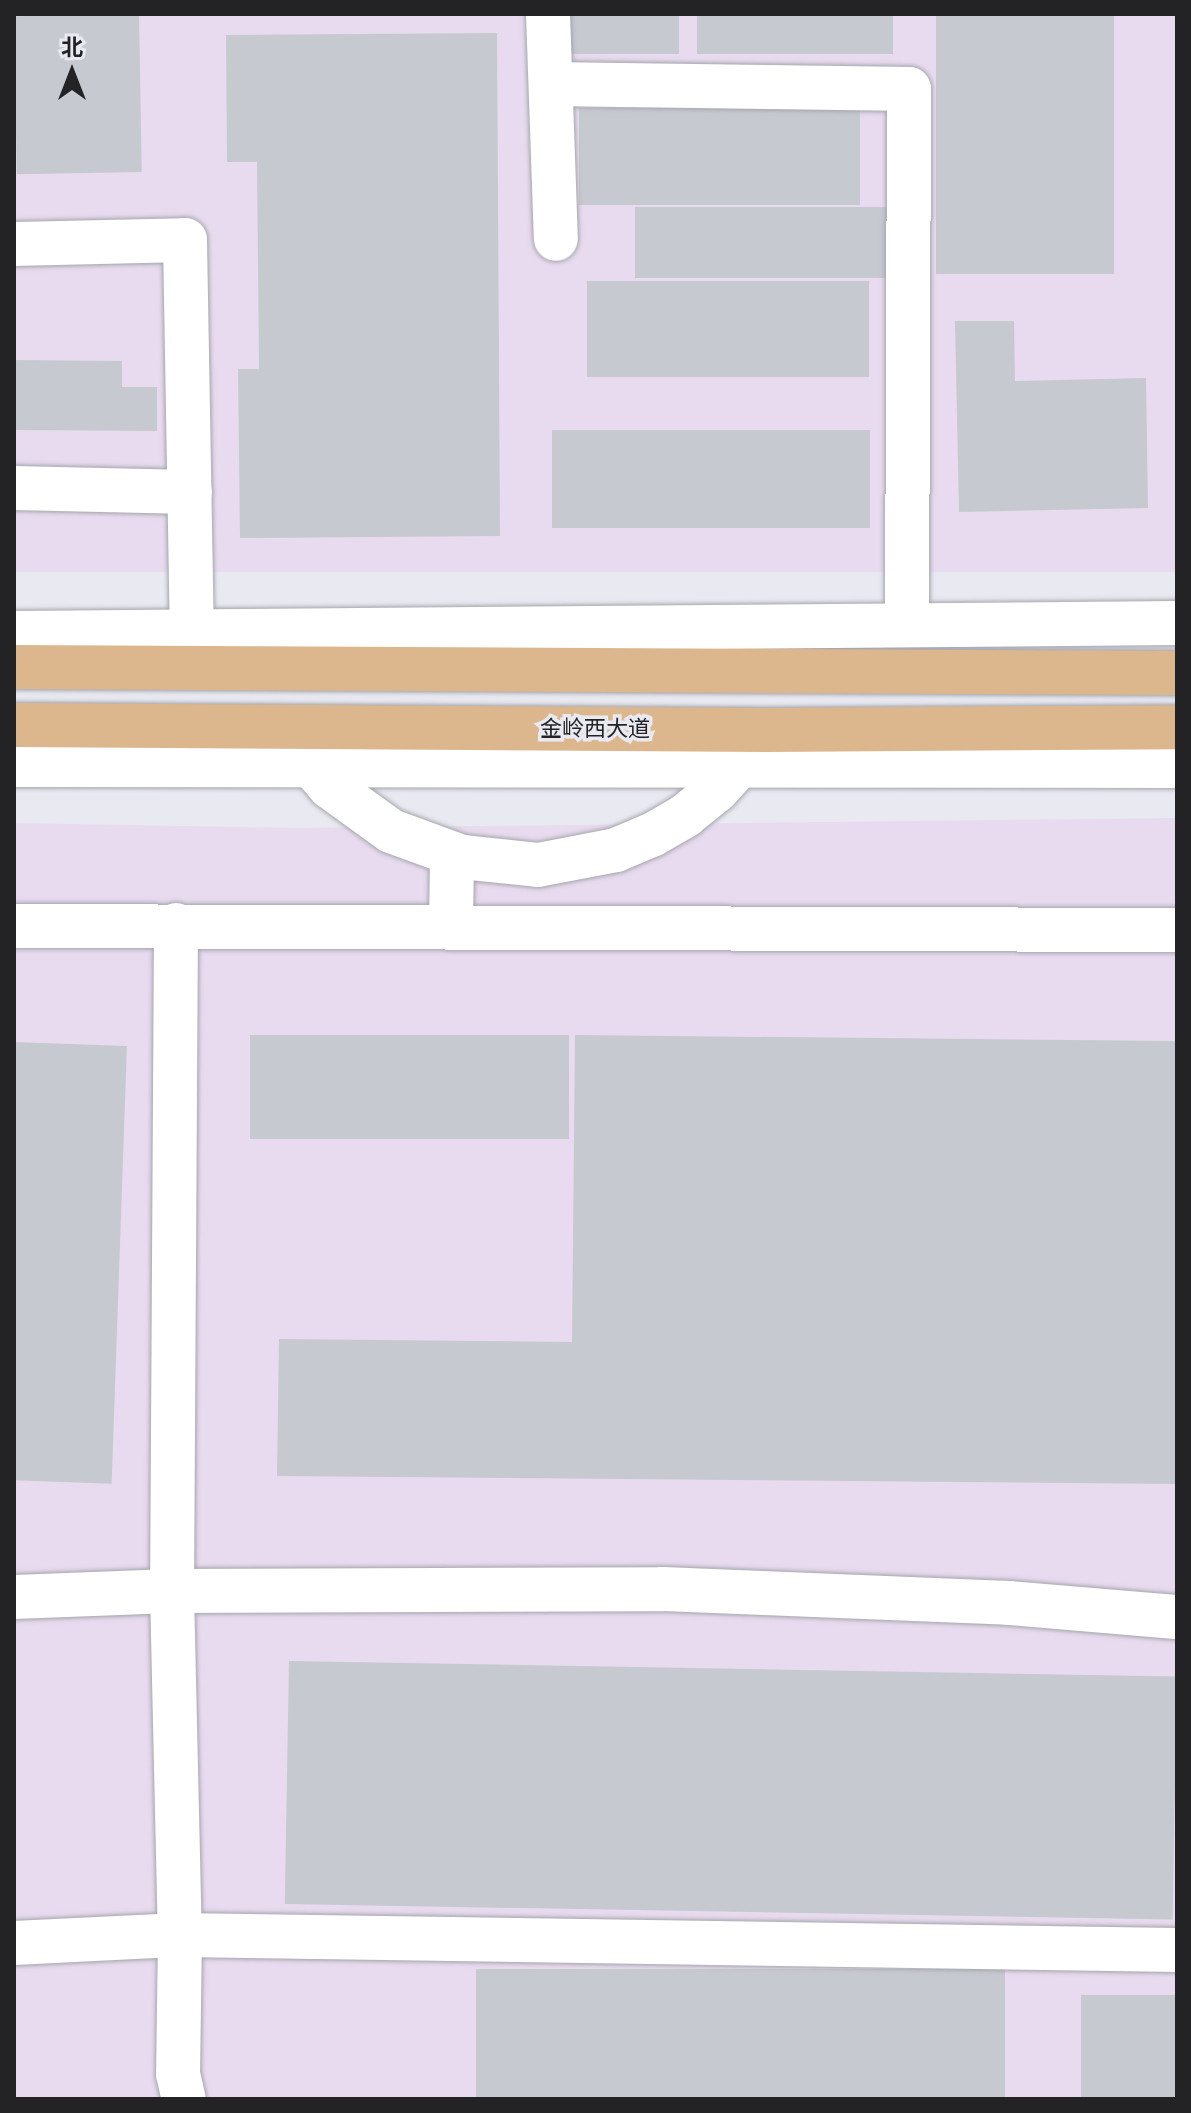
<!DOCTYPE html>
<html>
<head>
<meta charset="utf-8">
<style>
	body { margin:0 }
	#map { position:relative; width:1191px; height:2113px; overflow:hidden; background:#e9eaf1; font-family:"Libre Baskerville","Noto Sans SC",serif }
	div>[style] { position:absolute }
	.industrial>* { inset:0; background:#e8dbef; transform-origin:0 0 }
	.building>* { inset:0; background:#c7c9d0; transform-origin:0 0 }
	.roads { filter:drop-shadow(0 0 2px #a5a6ad) drop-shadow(0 0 2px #a5a6ad) }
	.minor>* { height:44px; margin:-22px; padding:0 22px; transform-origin:22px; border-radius:22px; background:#fff }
	.major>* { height:44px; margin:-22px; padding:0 22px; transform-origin:22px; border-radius:22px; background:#dcb78e }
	span { translate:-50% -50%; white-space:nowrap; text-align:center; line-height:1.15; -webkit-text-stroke:7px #e9eaf1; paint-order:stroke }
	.street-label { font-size:22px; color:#232326 }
	.frame { position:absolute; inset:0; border:16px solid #232326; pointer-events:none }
	.north { position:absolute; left:32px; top:32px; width:80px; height:80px; -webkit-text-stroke:6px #e9eaf1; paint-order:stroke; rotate:0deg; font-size:22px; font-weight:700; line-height:32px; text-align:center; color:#232326 }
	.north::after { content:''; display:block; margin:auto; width:28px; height:36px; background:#232326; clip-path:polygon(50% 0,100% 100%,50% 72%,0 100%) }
</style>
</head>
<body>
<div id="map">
	<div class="industrial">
		<div style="left:14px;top:14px;width:1163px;height:558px"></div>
		<div style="clip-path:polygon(1177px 818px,1177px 2099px,14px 2099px,14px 823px,300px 828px)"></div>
	</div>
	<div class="building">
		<div style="left:139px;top:14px;width:158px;height:125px;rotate:89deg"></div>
		<div style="left:562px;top:14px;width:117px;height:40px"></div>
		<div style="left:697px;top:14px;width:196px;height:40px"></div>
		<div style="left:936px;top:14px;width:178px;height:260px"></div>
		<div style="clip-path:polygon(497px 33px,500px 536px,240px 538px,238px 369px,259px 369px,257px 162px,227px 162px,226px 35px)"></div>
		<div style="left:579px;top:108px;width:281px;height:97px"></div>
		<div style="left:635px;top:207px;width:256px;height:71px"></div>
		<div style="left:587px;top:281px;width:282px;height:96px"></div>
		<div style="clip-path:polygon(955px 321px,1014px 321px,1015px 381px,1146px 378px,1148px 508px,959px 512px)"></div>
		<div style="clip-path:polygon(14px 360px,122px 361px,122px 387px,157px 387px,157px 431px,14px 430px)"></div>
		<div style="left:870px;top:430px;width:98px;height:318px;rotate:90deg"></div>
		<div style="left:250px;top:1035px;width:319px;height:104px"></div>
		<div style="clip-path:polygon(575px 1035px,1177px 1041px,1177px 1484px,277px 1476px,279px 1339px,572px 1342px)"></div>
		<div style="left:14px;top:1042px;width:113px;height:438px;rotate:2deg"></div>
		<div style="left:289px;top:1661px;width:888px;height:243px;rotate:1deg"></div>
		<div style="left:476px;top:1969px;width:529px;height:130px"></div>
		<div style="left:1177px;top:1995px;width:104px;height:96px;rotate:90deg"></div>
	</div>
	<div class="roads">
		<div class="minor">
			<div style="left:548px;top:14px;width:225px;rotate:88deg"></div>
			<div style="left:553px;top:84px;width:356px;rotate:0.8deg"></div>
			<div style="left:909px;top:89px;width:536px;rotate:90.21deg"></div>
			<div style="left:14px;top:244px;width:171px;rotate:-1.3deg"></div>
			<div style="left:185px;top:240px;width:391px;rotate:89deg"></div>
			<div style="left:14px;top:488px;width:176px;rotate:1.3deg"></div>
			<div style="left:14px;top:633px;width:1163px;rotate:-0.49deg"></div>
			<div style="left:301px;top:753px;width:45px;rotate:49.5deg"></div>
			<div style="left:330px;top:787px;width:75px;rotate:35.8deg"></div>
			<div style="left:391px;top:831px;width:76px;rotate:20.1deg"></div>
			<div style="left:462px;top:857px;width:76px;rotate:6deg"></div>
			<div style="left:538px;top:865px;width:79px;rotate:-10.9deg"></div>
			<div style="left:616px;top:850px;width:39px;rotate:-23deg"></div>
			<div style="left:652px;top:835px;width:39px;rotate:-30deg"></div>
			<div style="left:686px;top:815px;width:40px;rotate:-39deg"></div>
			<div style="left:717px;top:790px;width:45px;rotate:-47.7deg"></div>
			<div style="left:14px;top:765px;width:1163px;rotate:0.05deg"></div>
			<div style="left:176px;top:925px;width:666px;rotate:90.34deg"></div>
			<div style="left:172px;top:1591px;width:344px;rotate:88.7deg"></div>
			<div style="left:180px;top:1935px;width:139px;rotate:90.8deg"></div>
			<div style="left:178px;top:2074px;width:26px;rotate:77deg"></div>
			<div style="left:14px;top:926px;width:1163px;rotate:0.2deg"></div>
			<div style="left:451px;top:927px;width:73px;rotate:-89.2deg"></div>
			<div style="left:14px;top:1597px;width:158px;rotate:-2.2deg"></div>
			<div style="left:172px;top:1591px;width:491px;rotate:-0.2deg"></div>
			<div style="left:663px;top:1589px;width:346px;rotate:2.3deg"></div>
			<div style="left:1009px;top:1603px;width:169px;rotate:4.8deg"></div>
			<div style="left:14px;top:1943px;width:166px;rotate:-2.8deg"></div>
			<div style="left:180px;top:1935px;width:997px;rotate:0.86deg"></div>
		</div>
		<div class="major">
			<div style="left:14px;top:667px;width:1163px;rotate:0.3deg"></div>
			<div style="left:14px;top:725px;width:753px;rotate:0.38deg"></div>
			<div style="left:767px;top:730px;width:410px;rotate:-0.4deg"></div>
		</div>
	</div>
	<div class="street-label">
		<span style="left:595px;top:729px">金岭西大道</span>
	</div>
	<div class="frame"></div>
	<div class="north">北</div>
</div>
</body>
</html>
